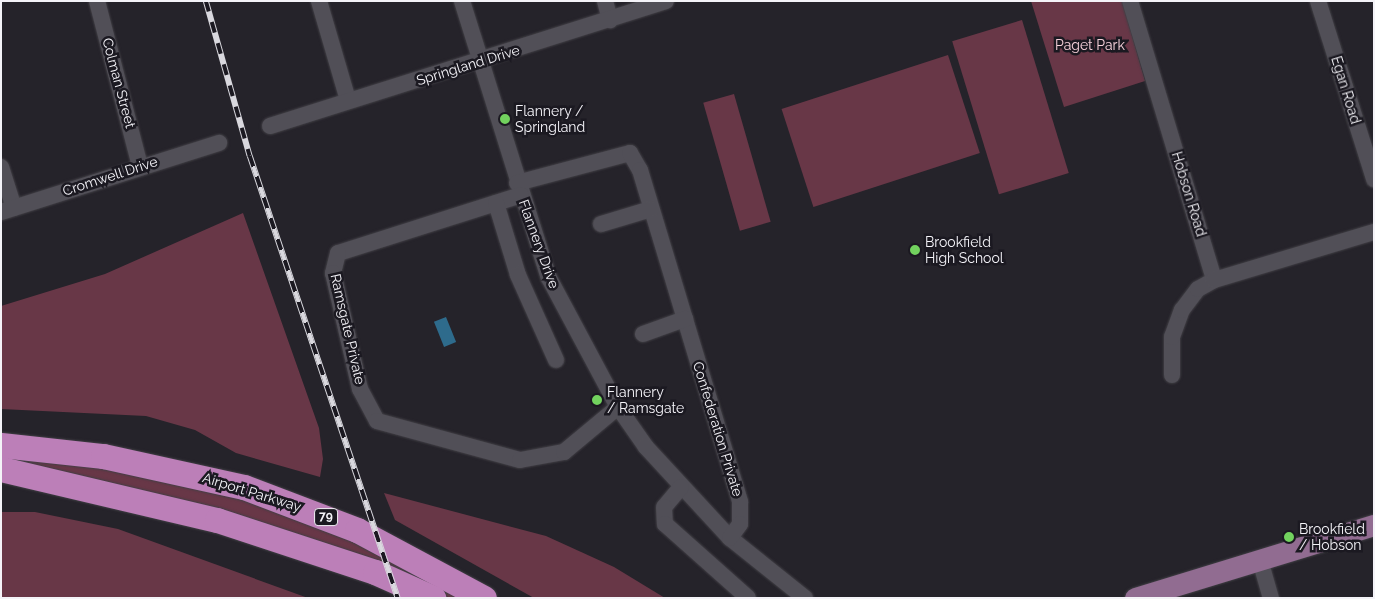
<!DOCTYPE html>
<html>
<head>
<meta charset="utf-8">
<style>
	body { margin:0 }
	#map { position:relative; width:1375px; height:599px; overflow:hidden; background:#25232a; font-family:Raleway,sans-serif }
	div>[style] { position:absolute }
	.green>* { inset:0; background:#683747; transform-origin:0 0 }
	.water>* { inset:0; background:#2e6b8c; transform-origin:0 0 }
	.roads { filter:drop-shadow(0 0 1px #413f45) drop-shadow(0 0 1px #413f45) }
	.minor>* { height:16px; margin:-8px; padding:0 8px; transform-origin:8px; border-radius:8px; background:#514f57 }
	.major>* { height:21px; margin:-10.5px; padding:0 10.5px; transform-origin:10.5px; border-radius:10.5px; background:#916c91 }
	.highway>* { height:25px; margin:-12.5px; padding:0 12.5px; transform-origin:12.5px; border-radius:12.5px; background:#bc7fb8 }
	.rail>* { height:5.5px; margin-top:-2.75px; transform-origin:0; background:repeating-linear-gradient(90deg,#1b1921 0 11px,#d9d8de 0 22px); box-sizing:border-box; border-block:1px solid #d9d8de }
	.dots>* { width:14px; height:14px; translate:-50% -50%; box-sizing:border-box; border:2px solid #1b1921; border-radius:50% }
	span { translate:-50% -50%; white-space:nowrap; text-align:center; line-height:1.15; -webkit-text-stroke:5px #1b1921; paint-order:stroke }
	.shield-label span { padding:1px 4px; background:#1b1921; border:1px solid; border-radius:4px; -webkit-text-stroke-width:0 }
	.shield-label { font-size:12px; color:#f4f3f8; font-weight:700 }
	.park-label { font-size:14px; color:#f8d2dc }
	.street-label { font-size:14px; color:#f4f3f8 }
	.poi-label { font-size:14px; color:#f4f3f8 }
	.left { translate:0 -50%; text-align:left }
	.frame { position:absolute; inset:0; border:2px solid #f4f3f8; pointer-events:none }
</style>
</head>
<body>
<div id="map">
	<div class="green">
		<div style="clip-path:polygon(1031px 1px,1122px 1px,1145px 81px,1064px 107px)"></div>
		<div style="left:1022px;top:20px;width:160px;height:73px;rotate:73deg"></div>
		<div style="left:948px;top:55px;width:103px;height:175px;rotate:72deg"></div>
		<div style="left:734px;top:94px;width:133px;height:32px;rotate:74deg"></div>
		<div style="clip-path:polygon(243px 213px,319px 428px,323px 459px,320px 477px,236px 453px,195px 430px,146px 416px,1px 409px,1px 306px,105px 274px)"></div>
		<div style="clip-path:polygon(7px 458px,118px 464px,271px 502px,473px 598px,450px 598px,397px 574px)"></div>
		<div style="clip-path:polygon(384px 493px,546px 536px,614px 567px,665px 598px,534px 598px,395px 520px)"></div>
		<div style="clip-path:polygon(1px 512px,35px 512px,118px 529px,308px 598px,1px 598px)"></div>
	</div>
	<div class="water">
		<div style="left:446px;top:317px;width:27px;height:13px;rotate:68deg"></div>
	</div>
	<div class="roads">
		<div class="minor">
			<div style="left:97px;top:1px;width:171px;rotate:75.4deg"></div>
			<div style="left:319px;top:1px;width:103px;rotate:73.7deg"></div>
			<div style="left:462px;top:1px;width:290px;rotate:72.6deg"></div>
			<div style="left:549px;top:278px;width:146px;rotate:61.9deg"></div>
			<div style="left:618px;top:407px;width:49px;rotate:55deg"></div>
			<div style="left:646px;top:447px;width:124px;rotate:47.3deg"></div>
			<div style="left:730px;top:538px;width:96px;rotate:38.7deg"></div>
			<div style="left:605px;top:1px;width:20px;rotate:75deg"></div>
			<div style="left:1130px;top:1px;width:291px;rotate:73.2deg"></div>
			<div style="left:1318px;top:1px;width:187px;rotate:72.5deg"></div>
			<div style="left:270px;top:126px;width:415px;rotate:-17.5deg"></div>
			<div style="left:1px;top:167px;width:43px;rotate:72.4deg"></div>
			<div style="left:517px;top:183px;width:117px;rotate:-14.9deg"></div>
			<div style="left:630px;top:153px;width:20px;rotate:60deg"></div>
			<div style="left:640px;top:170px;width:347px;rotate:73.2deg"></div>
			<div style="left:740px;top:502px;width:22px;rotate:90deg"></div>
			<div style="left:740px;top:524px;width:17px;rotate:126deg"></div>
			<div style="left:521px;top:195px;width:192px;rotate:162.4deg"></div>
			<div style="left:338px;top:253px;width:21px;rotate:104deg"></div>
			<div style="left:333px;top:273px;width:119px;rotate:76.9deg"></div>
			<div style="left:360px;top:389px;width:36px;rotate:62deg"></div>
			<div style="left:377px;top:421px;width:148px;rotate:15.3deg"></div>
			<div style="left:520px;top:460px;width:45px;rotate:-10.3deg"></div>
			<div style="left:564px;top:452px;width:70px;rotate:-39.8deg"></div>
			<div style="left:496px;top:203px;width:75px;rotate:73deg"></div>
			<div style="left:518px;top:275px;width:93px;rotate:65.9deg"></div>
			<div style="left:1px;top:212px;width:229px;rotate:-17.6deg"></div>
			<div style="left:601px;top:224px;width:52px;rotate:-16.7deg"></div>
			<div style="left:643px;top:334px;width:45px;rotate:-19.7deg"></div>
			<div style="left:1172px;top:375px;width:38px;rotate:-90deg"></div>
			<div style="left:1172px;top:337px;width:29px;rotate:-70deg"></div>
			<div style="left:1182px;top:310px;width:26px;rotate:-53deg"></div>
			<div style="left:1198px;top:289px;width:18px;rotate:-29deg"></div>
			<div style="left:1214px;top:280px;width:167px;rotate:-16.7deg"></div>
			<div style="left:681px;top:487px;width:26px;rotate:130deg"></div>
			<div style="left:664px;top:507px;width:17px;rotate:87deg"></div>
			<div style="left:665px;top:524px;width:111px;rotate:41.7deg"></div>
			<div style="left:1260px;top:560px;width:40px;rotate:74deg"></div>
		</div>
		<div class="major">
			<div style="left:1135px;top:598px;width:250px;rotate:-17deg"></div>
		</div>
		<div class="highway">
			<div style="left:1px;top:445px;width:103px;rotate:6.2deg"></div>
			<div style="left:103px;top:456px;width:144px;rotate:12.4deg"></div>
			<div style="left:244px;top:487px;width:121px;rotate:20.8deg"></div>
			<div style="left:357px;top:530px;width:144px;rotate:28.2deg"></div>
			<div style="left:1px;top:469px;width:222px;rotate:13.3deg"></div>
			<div style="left:217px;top:520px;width:166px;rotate:18.2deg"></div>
			<div style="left:375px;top:572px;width:64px;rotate:24.1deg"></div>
		</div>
	</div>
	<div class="rail">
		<div style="left:206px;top:1px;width:161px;rotate:74.2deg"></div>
		<div style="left:250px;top:156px;width:466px;rotate:71.5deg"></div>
	</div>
	<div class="dots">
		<div style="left:505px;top:119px;background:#72d25e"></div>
		<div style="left:915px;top:250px;background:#72d25e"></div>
		<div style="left:597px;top:400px;background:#72d25e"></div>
		<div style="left:1289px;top:537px;background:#72d25e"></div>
	</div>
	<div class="shield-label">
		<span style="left:326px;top:517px">79</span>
	</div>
	<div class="park-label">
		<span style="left:1090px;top:45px">Paget Park</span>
	</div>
	<div class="street-label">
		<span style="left:468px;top:65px;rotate:-17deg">Springland Drive</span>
		<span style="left:119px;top:83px;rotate:75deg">Colman Street</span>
		<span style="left:1346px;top:90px;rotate:73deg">Egan Road</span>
		<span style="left:110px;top:176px;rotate:-18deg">Cromwell Drive</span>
		<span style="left:1189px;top:194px;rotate:73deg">Hobson Road</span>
		<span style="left:539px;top:244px;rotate:70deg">Flannery Drive</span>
		<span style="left:348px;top:329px;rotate:77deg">Ramsgate Private</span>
		<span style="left:718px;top:429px;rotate:73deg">Confederation Private</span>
		<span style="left:252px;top:492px;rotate:17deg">Airport Parkway</span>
	</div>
	<div class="poi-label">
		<span class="left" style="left:515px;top:119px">Flannery /<br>Springland</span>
		<span class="left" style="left:925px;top:250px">Brookfield<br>High School</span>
		<span class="left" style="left:607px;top:400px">Flannery<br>/ Ramsgate</span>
		<span class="left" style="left:1299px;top:537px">Brookfield<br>/ Hobson</span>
	</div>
	<div class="frame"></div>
</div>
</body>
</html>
